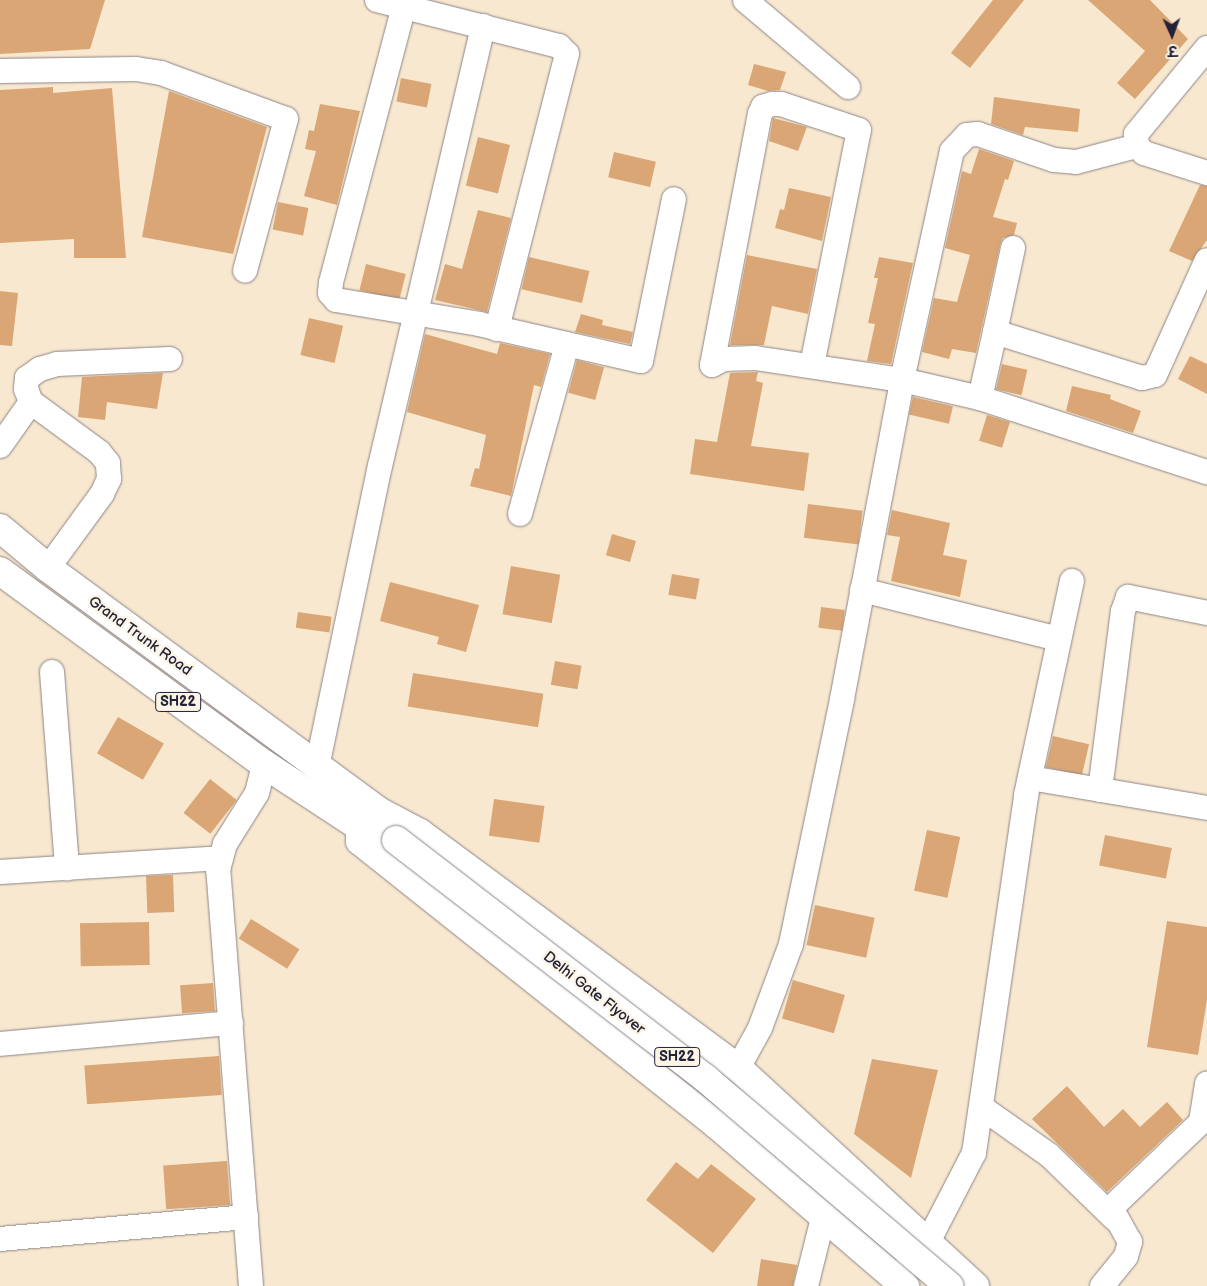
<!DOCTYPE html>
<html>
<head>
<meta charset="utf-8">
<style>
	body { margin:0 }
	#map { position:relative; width:1207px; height:1286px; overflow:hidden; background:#f8e8d0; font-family:"Balsamiq Sans","Playpen Sans Deva",sans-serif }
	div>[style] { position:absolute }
	.building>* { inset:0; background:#daa675; transform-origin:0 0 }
	.roads { filter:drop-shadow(0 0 1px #8d8586) drop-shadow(0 0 1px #8d8586) }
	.street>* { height:24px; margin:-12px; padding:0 12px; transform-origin:12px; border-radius:12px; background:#fff }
	.secondary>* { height:28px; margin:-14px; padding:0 14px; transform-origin:14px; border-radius:14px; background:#fff }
	.highway>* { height:28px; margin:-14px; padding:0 14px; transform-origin:14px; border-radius:14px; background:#fff }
	.bridges { filter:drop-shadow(0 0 1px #8d8586) drop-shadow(0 0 1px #8d8586) }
	.highway-bridge>* { height:28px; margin:-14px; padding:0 14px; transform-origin:14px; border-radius:14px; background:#fff }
	span { translate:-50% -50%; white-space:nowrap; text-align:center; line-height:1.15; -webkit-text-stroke:5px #fcf5e5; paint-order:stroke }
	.shield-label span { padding:1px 4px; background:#fcf5e5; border:1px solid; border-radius:4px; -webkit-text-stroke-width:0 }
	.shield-label { font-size:14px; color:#22223b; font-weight:700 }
	.street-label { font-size:15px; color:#22223b }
	.north { position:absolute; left:1147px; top:10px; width:50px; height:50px; -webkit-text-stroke:4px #fcf5e5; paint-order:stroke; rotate:178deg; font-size:14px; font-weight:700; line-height:20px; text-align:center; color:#22223b }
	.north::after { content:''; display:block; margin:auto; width:18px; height:22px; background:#22223b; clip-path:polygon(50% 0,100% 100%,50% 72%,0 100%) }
</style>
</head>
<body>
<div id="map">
	<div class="building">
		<div style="clip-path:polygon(0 0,105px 0,90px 49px,0 54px)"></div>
		<div style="clip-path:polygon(993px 0,1024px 0,970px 68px,951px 53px)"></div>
		<div style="clip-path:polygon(1088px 0,1150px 0,1188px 39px,1135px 99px,1117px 83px,1145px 51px)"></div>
		<div style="clip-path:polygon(754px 64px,786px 72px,780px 90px,768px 91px,748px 85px)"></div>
		<div style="left:401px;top:78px;width:31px;height:24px;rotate:11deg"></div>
		<div style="clip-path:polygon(53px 87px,53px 93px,112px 88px,126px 258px,74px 258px,74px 239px,0 243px,0 90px)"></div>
		<div style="clip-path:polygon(169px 91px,267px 127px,233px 254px,142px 237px)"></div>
		<div style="clip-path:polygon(994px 97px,1080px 109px,1078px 132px,1025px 127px,1023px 135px,991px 124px)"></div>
		<div style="clip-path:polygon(320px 104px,360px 111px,337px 205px,304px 196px,316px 151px,305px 149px,309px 130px,314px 131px)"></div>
		<div style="clip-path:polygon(773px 118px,807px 127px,798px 151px,769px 141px)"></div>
		<div style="left:478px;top:137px;width:33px;height:50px;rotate:14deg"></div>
		<div style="clip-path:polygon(979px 149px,1014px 161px,1008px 180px,1005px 179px,993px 217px,1017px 223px,1014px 235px,1003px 238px,1000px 245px,976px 353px,952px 349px,949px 359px,922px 352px,934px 298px,957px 302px,970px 255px,945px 248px,962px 171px,971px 174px)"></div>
		<div style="left:614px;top:152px;width:43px;height:26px;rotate:13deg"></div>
		<div style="clip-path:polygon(1200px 185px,1207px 186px,1207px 240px,1192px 261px,1169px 251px)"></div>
		<div style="clip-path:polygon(789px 188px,831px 197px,822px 241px,775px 228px,780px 209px,784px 210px)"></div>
		<div style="left:278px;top:202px;width:31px;height:28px;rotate:11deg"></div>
		<div style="clip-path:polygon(478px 210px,511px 218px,487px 312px,435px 300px,445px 264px,462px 269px)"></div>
		<div style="clip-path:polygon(747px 255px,817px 269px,808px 314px,772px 306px,764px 345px,730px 345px)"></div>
		<div style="left:529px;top:257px;width:62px;height:33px;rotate:13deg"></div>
		<div style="clip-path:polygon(879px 257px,913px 263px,891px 364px,867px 361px,875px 324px,868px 323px,878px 278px,874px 278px)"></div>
		<div style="left:366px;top:264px;width:41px;height:27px;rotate:14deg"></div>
		<div style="clip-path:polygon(0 291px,18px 293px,12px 346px,0 345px)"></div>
		<div style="clip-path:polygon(581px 314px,603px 320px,602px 325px,633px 332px,630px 344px,575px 332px)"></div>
		<div style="left:309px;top:318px;width:35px;height:38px;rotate:13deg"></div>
		<div style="clip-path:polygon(425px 334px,497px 354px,500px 343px,550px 354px,541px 387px,534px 385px,511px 496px,470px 486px,475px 468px,479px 469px,486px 435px,407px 412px)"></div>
		<div style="clip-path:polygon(1190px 356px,1207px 364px,1207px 394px,1178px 379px)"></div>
		<div style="left:577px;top:360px;width:28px;height:34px;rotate:15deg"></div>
		<div style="left:1002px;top:364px;width:26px;height:26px;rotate:13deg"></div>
		<div style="clip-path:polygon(758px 372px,756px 381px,763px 383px,751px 446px,809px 453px,804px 491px,690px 474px,695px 439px,717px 442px,730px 373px)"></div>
		<div style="clip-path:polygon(163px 373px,157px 409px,107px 402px,105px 420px,78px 417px,82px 377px)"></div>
		<div style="clip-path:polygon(1072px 386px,1111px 395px,1110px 399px,1141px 411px,1133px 433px,1066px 411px)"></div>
		<div style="left:913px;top:397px;width:41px;height:18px;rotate:13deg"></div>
		<div style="left:987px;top:415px;width:24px;height:27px;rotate:17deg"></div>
		<div style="left:808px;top:504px;width:55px;height:34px;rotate:7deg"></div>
		<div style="clip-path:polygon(892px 510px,950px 523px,943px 555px,967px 560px,960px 597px,891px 581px,900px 537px,887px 535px)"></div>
		<div style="left:612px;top:534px;width:25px;height:22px;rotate:16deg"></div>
		<div style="left:511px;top:566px;width:50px;height:49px;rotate:10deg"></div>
		<div style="left:672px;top:574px;width:28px;height:21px;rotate:10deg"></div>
		<div style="clip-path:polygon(390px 582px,479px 605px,466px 652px,437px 644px,439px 637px,380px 621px)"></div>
		<div style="left:821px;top:607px;width:24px;height:21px;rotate:7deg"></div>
		<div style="left:298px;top:612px;width:34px;height:16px;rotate:8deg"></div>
		<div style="left:555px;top:661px;width:27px;height:24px;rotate:10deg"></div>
		<div style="left:413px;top:673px;width:132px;height:34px;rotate:9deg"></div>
		<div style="left:118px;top:717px;width:53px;height:42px;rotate:30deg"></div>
		<div style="left:1053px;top:736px;width:37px;height:32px;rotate:13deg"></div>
		<div style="left:210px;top:779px;width:34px;height:43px;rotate:38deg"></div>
		<div style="left:494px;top:799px;width:51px;height:37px;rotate:8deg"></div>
		<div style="left:927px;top:830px;width:34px;height:62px;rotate:12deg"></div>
		<div style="left:1105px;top:835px;width:68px;height:31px;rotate:11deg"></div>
		<div style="left:173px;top:875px;width:37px;height:27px;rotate:88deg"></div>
		<div style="left:815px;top:905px;width:61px;height:41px;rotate:12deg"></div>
		<div style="left:251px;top:919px;width:57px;height:23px;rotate:32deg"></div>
		<div style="clip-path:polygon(1167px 921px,1207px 927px,1207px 1000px,1198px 1055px,1147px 1047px)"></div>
		<div style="left:149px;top:922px;width:43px;height:69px;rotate:89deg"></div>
		<div style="left:793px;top:980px;width:54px;height:40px;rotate:16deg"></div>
		<div style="left:213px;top:983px;width:28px;height:33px;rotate:86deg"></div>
		<div style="left:219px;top:1056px;width:39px;height:135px;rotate:86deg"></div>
		<div style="clip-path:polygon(872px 1059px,938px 1070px,911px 1178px,854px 1134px)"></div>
		<div style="clip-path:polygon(1067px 1086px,1104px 1127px,1123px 1109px,1140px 1127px,1167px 1102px,1183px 1120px,1107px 1192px,1032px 1119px)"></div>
		<div style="left:227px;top:1161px;width:44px;height:64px;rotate:86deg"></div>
		<div style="clip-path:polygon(676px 1162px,698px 1179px,711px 1164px,756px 1199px,713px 1253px,646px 1200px)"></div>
		<div style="clip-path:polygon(761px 1259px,797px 1265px,793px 1286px,757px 1286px)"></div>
	</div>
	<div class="roads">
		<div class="street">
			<div style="left:377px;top:0;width:188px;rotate:14.2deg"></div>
			<div style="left:559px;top:46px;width:11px;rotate:45deg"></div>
			<div style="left:567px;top:54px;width:284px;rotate:104.3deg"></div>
			<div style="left:745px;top:0;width:135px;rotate:40.2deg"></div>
			<div style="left:404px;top:6px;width:286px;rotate:104.8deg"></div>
			<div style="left:331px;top:283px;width:10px;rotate:96deg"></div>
			<div style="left:330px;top:293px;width:9px;rotate:49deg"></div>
			<div style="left:336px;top:300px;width:145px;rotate:9.5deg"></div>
			<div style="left:479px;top:324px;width:166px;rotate:12.9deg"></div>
			<div style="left:641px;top:361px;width:165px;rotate:-78.5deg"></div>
			<div style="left:1207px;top:48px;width:112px;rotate:129.5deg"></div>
			<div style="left:1136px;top:134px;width:12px;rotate:85deg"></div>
			<div style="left:1137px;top:146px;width:10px;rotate:45deg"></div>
			<div style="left:1144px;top:153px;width:66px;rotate:17.6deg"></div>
			<div style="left:0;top:71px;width:136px;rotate:-0.8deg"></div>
			<div style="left:136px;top:69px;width:25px;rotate:9deg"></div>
			<div style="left:161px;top:73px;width:133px;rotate:20.2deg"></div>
			<div style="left:286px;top:119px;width:157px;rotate:105.1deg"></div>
			<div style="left:1013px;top:248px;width:86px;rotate:102.1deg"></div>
			<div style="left:995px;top:332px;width:154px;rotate:17.4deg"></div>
			<div style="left:1142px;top:378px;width:13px;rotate:-13deg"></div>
			<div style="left:1155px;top:375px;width:126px;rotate:-65.7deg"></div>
			<div style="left:712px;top:365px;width:256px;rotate:-79.2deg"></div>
			<div style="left:760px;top:114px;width:8px;rotate:-67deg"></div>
			<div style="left:763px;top:107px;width:9px;rotate:-18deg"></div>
			<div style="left:772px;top:104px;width:9px"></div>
			<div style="left:781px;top:104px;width:82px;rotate:18.4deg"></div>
			<div style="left:859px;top:130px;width:240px;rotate:101.3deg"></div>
			<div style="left:712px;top:365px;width:13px;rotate:-27deg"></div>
			<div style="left:724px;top:359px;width:31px;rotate:-2deg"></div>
			<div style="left:755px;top:358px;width:149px;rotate:8.5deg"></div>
			<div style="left:902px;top:380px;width:80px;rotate:13deg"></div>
			<div style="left:980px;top:398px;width:239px;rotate:18.1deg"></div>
			<div style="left:980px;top:398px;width:68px;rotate:-77.2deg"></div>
			<div style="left:0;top:446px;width:54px;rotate:-54.8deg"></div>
			<div style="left:520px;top:514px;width:176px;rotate:-74.5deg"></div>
			<div style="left:48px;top:568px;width:92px;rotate:-53.9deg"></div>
			<div style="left:102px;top:494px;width:17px;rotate:-65deg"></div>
			<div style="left:109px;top:479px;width:16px;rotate:-94deg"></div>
			<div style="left:108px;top:463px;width:14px;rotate:-129deg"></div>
			<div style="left:99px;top:452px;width:84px;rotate:-143.7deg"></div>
			<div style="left:31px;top:402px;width:14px;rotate:-111deg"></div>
			<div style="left:26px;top:389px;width:11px;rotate:-85deg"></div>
			<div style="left:27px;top:378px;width:16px;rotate:-35deg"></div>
			<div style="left:40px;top:369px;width:18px;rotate:-16deg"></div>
			<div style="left:57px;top:364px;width:113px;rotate:-2.5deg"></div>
			<div style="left:862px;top:590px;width:203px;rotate:14deg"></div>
			<div style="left:52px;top:672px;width:197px;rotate:85.6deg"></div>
			<div style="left:317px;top:767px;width:308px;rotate:-78.2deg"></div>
			<div style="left:380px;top:466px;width:452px;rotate:-76.8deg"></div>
			<div style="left:1030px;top:778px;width:180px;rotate:9.6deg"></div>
			<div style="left:1100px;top:790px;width:180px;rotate:-82.7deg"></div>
			<div style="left:1123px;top:611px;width:15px;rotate:-70deg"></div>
			<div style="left:1128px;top:597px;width:81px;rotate:11.4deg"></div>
			<div style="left:0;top:872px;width:221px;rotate:-3.6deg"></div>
			<div style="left:0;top:1044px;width:232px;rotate:-5.2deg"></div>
			<div style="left:738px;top:1068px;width:46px;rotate:-61.2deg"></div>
			<div style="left:760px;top:1028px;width:90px;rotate:-69.7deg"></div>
			<div style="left:791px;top:944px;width:250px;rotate:-78.2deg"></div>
			<div style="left:842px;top:699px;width:325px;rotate:-79.3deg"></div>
			<div style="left:902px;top:380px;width:234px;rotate:-77.7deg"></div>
			<div style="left:952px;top:151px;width:22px;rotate:-47deg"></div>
			<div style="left:967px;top:135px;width:11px;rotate:-5deg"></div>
			<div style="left:978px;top:134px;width:80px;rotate:18.9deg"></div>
			<div style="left:1054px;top:160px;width:22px;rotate:5deg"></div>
			<div style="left:1076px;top:162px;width:63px;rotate:-14.7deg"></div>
			<div style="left:981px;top:1107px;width:83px;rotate:35.2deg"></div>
			<div style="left:1049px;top:1155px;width:91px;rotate:44.1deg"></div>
			<div style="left:0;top:1239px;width:247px;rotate:-5.1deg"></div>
			<div style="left:896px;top:1278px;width:50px;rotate:-49deg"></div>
			<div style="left:929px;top:1240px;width:98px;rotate:-62.7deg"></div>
			<div style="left:974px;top:1153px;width:362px;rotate:-81.7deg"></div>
			<div style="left:1026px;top:795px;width:219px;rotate:-77.9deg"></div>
			<div style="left:251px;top:1286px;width:417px;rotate:-94.5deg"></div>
			<div style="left:218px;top:870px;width:27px;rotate:-75deg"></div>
			<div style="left:225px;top:844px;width:60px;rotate:-57.9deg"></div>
			<div style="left:257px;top:793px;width:30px;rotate:-76deg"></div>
			<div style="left:806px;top:1286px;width:74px;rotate:-76deg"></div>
			<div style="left:1102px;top:1286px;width:38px;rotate:-51deg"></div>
			<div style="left:1126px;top:1256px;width:15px;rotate:-74deg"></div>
			<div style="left:1130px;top:1242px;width:39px;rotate:-119deg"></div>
			<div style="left:1111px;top:1208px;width:124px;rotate:-43.7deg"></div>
			<div style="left:1201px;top:1122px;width:39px;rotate:-81deg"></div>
		</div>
		<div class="secondary">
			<div style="left:380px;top:812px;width:45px;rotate:27.7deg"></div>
			<div style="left:420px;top:833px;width:395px;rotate:36.5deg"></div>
			<div style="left:738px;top:1068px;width:322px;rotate:42.6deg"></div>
			<div style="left:360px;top:827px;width:14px;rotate:90deg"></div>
			<div style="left:360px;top:841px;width:456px;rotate:38.5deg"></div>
			<div style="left:717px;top:1125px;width:248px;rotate:40.6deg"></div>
		</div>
		<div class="highway">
			<div style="left:0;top:528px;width:62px;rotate:39.8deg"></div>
			<div style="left:48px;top:568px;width:412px;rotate:36.3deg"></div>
			<div style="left:380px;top:812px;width:32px;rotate:60deg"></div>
			<div style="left:0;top:571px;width:327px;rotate:36.2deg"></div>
			<div style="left:264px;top:764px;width:115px;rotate:33.3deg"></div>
			<div style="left:360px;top:827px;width:38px;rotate:20deg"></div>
		</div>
	</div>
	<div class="bridges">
		<div class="highway-bridge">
			<div style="left:396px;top:840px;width:390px;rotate:37.6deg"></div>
			<div style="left:705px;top:1078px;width:321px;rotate:40.4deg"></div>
		</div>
	</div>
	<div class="shield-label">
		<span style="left:178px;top:702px">SH22</span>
		<span style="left:677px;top:1057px">SH22</span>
	</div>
	<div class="street-label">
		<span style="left:140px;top:636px;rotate:36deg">Grand Trunk Road</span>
		<span style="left:594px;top:993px;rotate:38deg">Delhi Gate Flyover</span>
	</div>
	<div class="north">उ</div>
</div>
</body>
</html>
